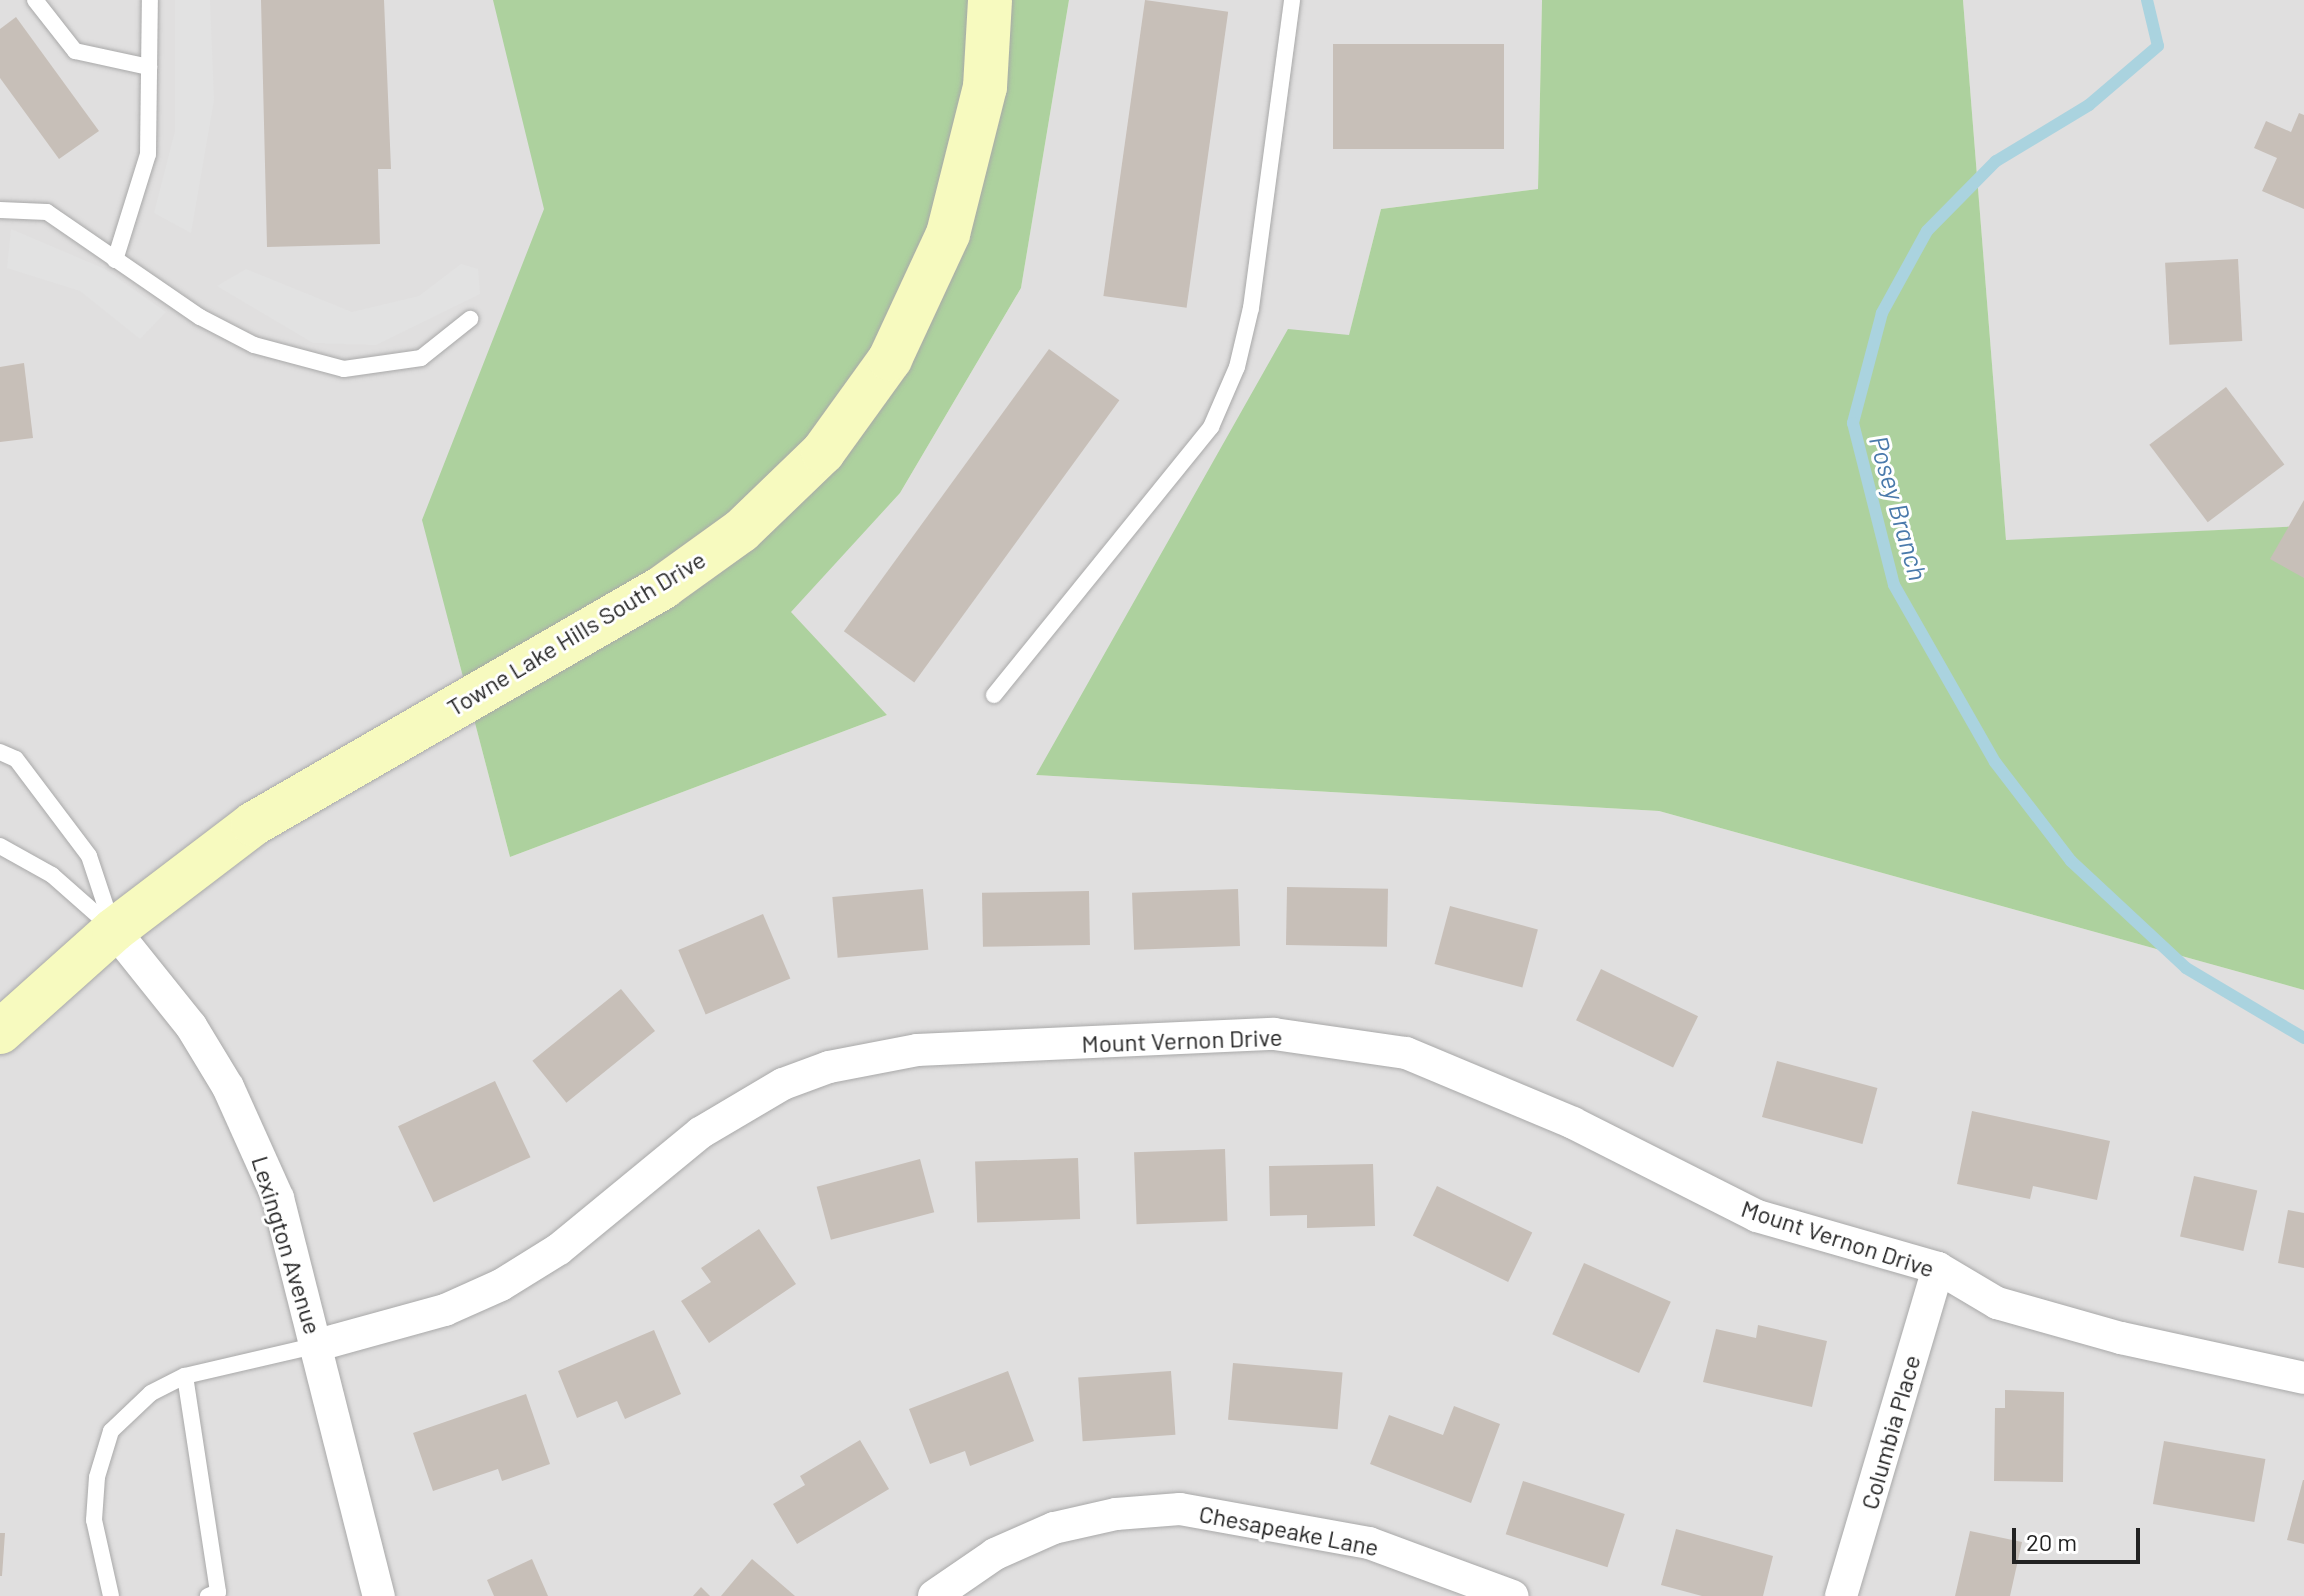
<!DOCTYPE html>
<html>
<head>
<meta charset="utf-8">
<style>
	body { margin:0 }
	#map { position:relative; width:2304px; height:1596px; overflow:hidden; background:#f2efe9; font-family:Barlow,sans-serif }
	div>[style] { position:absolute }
	.residential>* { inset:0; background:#e0dfdf }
	.forest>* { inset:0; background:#add19e }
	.parking>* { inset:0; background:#e2e2e2 }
	.stream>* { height:12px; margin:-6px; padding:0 6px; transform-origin:6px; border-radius:6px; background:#aad3df }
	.building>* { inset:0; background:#c7bfb8; transform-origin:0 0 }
	.roads { filter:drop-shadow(0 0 2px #a9a9a9) drop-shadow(0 0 2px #a9a9a9) }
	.lane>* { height:16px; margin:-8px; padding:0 8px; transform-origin:8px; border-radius:8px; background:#fff }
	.street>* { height:32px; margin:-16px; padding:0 16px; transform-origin:16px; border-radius:16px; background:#fff }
	.secondary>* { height:44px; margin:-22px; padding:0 22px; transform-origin:22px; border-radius:22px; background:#f7fabf }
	span { translate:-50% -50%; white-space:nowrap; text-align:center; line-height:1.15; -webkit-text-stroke:6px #fff; paint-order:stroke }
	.street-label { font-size:24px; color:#222 }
	.water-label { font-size:26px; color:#4a7aab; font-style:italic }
	.scale { position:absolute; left:2012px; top:1528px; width:128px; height:36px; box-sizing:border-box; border:4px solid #222; border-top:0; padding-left:10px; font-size:24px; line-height:28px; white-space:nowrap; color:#222; -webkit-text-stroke:6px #fff; paint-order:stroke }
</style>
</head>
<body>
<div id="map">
	<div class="residential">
		<div style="clip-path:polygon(0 0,561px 0,619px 528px,449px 623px,510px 857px,887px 715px,790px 612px,900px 493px,1021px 288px,1069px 0,1542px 0,1538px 189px,1381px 209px,1349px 336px,1036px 775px,1659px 811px,2304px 990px,2304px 1596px,0 1596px)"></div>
		<div style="clip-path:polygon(1963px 0,2304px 0,2304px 526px,2006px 541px)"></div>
	</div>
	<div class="forest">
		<div style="clip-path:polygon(493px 0,1069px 0,1021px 288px,900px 493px,791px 612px,887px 715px,510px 857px,422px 520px,544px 209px)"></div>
		<div style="clip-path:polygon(1542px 0,1963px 0,2006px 540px,2304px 526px,2304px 990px,1659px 811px,1036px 775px,1288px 329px,1349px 335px,1381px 209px,1538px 189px)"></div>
	</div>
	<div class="parking">
		<div style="clip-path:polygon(175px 0,210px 0,214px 100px,191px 233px,154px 213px,175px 131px)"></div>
		<div style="clip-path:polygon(11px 229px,105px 269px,166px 312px,140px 339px,80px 291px,7px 268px)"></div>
		<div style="clip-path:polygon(461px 264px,478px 269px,480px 294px,376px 345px,313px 343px,217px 286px,246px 269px,352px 312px,419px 296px)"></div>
	</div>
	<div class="stream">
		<div style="left:2147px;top:0;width:47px;rotate:76.6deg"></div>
		<div style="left:2158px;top:46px;width:91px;rotate:139.5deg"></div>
		<div style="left:2089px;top:105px;width:109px;rotate:148.9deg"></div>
		<div style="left:1996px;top:161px;width:98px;rotate:134.6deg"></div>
		<div style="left:1927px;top:231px;width:94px;rotate:118.8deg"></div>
		<div style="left:1882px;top:313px;width:114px;rotate:104.8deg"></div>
		<div style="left:1853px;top:423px;width:167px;rotate:75.8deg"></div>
		<div style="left:1894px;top:585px;width:204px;rotate:60.3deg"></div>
		<div style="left:1995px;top:762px;width:125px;rotate:52.5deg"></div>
		<div style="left:2071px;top:861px;width:157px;rotate:42.9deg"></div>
		<div style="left:2186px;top:968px;width:137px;rotate:30.7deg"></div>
	</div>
	<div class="building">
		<div style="clip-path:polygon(261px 0,384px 0,391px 169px,378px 169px,380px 244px,267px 247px)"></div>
		<div style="left:1145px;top:0;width:84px;height:299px;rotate:8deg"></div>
		<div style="clip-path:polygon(16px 17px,99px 131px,59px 159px,0 78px,0 29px)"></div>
		<div style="left:1504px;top:44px;width:105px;height:171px;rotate:90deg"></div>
		<div style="clip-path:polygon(2299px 113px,2304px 115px,2304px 209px,2262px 191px,2277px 158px,2254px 148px,2266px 121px,2291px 132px)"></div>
		<div style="left:2238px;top:259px;width:82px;height:73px;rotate:87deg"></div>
		<div style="left:1049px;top:349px;width:87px;height:349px;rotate:36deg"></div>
		<div style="clip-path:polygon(24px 363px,33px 438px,0 442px,0 367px)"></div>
		<div style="left:2226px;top:387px;width:97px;height:96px;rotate:53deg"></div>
		<div style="clip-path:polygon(2304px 500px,2304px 578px,2270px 559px)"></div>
		<div style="left:1287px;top:887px;width:101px;height:58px;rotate:1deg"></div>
		<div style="left:923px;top:889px;width:61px;height:91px;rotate:85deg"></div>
		<div style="left:1238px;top:889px;width:57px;height:106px;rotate:88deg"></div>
		<div style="left:1089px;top:891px;width:54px;height:107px;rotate:89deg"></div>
		<div style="left:1450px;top:906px;width:91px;height:60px;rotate:15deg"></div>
		<div style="left:763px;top:914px;width:70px;height:92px;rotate:67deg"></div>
		<div style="left:1601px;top:969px;width:108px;height:57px;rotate:26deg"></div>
		<div style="left:621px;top:989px;width:54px;height:114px;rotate:51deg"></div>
		<div style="left:1777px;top:1061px;width:104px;height:58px;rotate:15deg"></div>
		<div style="left:495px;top:1081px;width:84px;height:107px;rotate:65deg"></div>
		<div style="clip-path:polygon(1972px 1111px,2110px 1141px,2097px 1200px,2033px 1186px,2030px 1199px,1957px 1184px)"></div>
		<div style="left:1225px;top:1149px;width:72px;height:91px;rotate:88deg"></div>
		<div style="left:1078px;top:1158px;width:61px;height:103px;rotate:88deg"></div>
		<div style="left:920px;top:1159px;width:55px;height:107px;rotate:75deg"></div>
		<div style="clip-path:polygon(1373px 1164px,1375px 1226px,1307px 1228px,1307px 1215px,1270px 1216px,1269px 1166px)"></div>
		<div style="left:2194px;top:1176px;width:65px;height:62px;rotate:13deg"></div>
		<div style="left:1437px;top:1186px;width:106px;height:55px;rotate:26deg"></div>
		<div style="clip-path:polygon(2288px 1210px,2304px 1213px,2304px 1268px,2278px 1263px)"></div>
		<div style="clip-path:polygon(759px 1229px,796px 1284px,709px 1343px,681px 1301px,711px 1282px,701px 1268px)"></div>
		<div style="left:1584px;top:1263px;width:95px;height:78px;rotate:24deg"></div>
		<div style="clip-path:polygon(1758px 1325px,1827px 1341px,1812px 1407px,1703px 1382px,1716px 1329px,1756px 1338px)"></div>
		<div style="clip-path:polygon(654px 1330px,681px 1394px,625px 1419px,617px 1401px,577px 1418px,558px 1371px)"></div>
		<div style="left:1233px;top:1363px;width:110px;height:57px;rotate:5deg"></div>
		<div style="clip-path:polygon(1008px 1371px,1034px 1441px,970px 1466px,965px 1451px,930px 1464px,909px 1409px)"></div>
		<div style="left:1171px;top:1371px;width:64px;height:93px;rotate:86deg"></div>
		<div style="clip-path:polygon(2005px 1390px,2064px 1392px,2063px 1482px,1994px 1481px,1995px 1408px,2005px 1408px)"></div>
		<div style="clip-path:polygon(526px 1394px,550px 1464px,502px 1481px,498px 1469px,433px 1491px,413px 1433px)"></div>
		<div style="clip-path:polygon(1454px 1406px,1500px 1424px,1471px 1503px,1370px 1464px,1389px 1415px,1443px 1435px)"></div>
		<div style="clip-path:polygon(860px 1440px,889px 1489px,797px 1544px,773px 1504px,805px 1485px,800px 1476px)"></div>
		<div style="left:2164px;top:1441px;width:103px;height:64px;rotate:10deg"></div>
		<div style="clip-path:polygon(2303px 1480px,2304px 1480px,2304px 1544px,2287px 1540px)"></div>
		<div style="left:1523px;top:1481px;width:107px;height:56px;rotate:18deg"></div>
		<div style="clip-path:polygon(1676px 1529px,1773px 1556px,1763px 1596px,1702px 1596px,1661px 1585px)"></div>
		<div style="clip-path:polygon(1970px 1531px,2022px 1542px,2010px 1596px,1955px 1596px)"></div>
		<div style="clip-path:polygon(0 1533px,5px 1533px,2px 1576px,0 1576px)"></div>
		<div style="clip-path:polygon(532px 1559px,548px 1596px,494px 1596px,487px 1580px)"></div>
		<div style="clip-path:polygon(752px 1559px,795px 1596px,721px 1596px)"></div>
		<div style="clip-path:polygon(701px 1587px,710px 1596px,693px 1596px)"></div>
	</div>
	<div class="roads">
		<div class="lane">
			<div style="left:35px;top:0;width:65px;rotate:51.9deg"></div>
			<div style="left:75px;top:51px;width:76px;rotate:12.2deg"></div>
			<div style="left:0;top:210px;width:47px;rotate:2.4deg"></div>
			<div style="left:47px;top:212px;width:186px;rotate:34.5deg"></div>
			<div style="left:200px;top:317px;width:61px;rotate:27.4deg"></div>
			<div style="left:254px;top:345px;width:93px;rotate:14.9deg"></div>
			<div style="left:344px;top:369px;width:78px;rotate:-8.1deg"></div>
			<div style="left:421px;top:358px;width:63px;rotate:-38.5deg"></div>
			<div style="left:115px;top:260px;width:111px;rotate:-72.7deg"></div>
			<div style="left:148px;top:154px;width:154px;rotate:-89.3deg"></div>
			<div style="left:994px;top:695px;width:345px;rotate:-51deg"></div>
			<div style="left:1211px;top:427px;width:65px;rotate:-66.6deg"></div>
			<div style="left:1237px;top:367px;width:61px;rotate:-76.7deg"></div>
			<div style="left:1251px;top:308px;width:311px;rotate:-82.4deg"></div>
			<div style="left:0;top:752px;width:17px;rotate:24deg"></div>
			<div style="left:16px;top:759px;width:121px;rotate:53deg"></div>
			<div style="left:89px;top:856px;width:76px;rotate:71.6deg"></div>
			<div style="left:0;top:846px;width:60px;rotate:29.1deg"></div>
			<div style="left:52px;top:875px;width:79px;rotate:41.4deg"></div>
			<div style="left:185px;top:1376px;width:219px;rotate:81.3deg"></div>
			<div style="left:218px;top:1592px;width:11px;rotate:158deg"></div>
			<div style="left:111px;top:1596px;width:78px;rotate:-102.6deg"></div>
			<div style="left:94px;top:1520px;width:43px;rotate:-86deg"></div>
			<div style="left:97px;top:1477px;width:48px;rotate:-73.1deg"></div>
			<div style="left:111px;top:1431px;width:55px;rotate:-43.5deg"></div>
			<div style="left:151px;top:1393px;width:38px;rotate:-27deg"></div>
			<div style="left:185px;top:1376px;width:137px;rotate:-13.1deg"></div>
		</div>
		<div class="street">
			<div style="left:114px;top:930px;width:123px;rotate:51.3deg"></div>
			<div style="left:191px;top:1026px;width:71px;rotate:58.8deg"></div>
			<div style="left:228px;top:1087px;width:122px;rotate:65.8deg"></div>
			<div style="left:278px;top:1198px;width:411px;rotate:75.8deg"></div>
			<div style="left:318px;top:1345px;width:132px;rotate:-15.4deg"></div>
			<div style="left:445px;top:1310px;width:61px;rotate:-24.1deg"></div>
			<div style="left:501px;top:1285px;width:68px;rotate:-31.8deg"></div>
			<div style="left:559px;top:1249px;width:183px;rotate:-39.4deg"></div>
			<div style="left:700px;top:1133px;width:96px;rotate:-30.6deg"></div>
			<div style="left:783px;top:1084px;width:49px;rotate:-20.3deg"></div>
			<div style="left:829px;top:1067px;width:90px;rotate:-10.9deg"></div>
			<div style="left:917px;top:1050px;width:357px;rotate:-2.6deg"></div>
			<div style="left:1274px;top:1034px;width:133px;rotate:8.2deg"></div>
			<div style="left:1406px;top:1053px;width:181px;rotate:22.7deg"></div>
			<div style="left:1573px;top:1123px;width:206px;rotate:26.8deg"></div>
			<div style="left:1757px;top:1216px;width:188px;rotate:16deg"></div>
			<div style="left:1938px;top:1268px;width:69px;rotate:30.7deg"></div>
			<div style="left:1997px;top:1303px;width:129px;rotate:15.8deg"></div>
			<div style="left:2121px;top:1338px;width:187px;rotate:12.3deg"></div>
			<div style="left:934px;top:1596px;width:74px;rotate:-34.5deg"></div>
			<div style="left:995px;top:1554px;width:64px;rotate:-23.8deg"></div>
			<div style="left:1054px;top:1528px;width:64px;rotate:-12.7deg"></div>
			<div style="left:1116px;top:1514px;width:64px;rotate:-4.5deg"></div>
			<div style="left:1180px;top:1509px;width:192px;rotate:10.2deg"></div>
			<div style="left:1369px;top:1543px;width:153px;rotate:20.3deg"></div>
			<div style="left:1841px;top:1596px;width:342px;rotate:-73.5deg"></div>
		</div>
		<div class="secondary">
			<div style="left:0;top:1032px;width:153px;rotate:-41.8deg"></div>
			<div style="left:114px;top:930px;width:175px;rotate:-37.3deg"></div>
			<div style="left:253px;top:824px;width:474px;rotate:-30deg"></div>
			<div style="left:663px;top:587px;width:96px;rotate:-35.7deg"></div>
			<div style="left:741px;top:531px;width:114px;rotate:-43.9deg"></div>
			<div style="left:823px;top:452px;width:115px;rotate:-54.2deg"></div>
			<div style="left:890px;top:359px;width:138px;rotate:-65.1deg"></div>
			<div style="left:948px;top:234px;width:152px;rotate:-75.9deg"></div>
			<div style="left:985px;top:87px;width:87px;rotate:-86.7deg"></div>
		</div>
	</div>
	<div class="street-label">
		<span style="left:576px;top:633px;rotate:-31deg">Towne Lake Hills South Drive</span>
		<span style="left:1182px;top:1040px;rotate:-2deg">Mount Vernon Drive</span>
		<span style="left:1838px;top:1238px;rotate:18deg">Mount Vernon Drive</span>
		<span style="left:287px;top:1245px;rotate:73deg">Lexington Avenue</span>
		<span style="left:1890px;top:1432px;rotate:-74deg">Columbia Place</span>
		<span style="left:1289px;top:1530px;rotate:11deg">Chesapeake Lane</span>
	</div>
	<div class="water-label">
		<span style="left:1899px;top:508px;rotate:74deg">Posey Branch</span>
	</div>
	<div class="scale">20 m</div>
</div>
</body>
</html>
